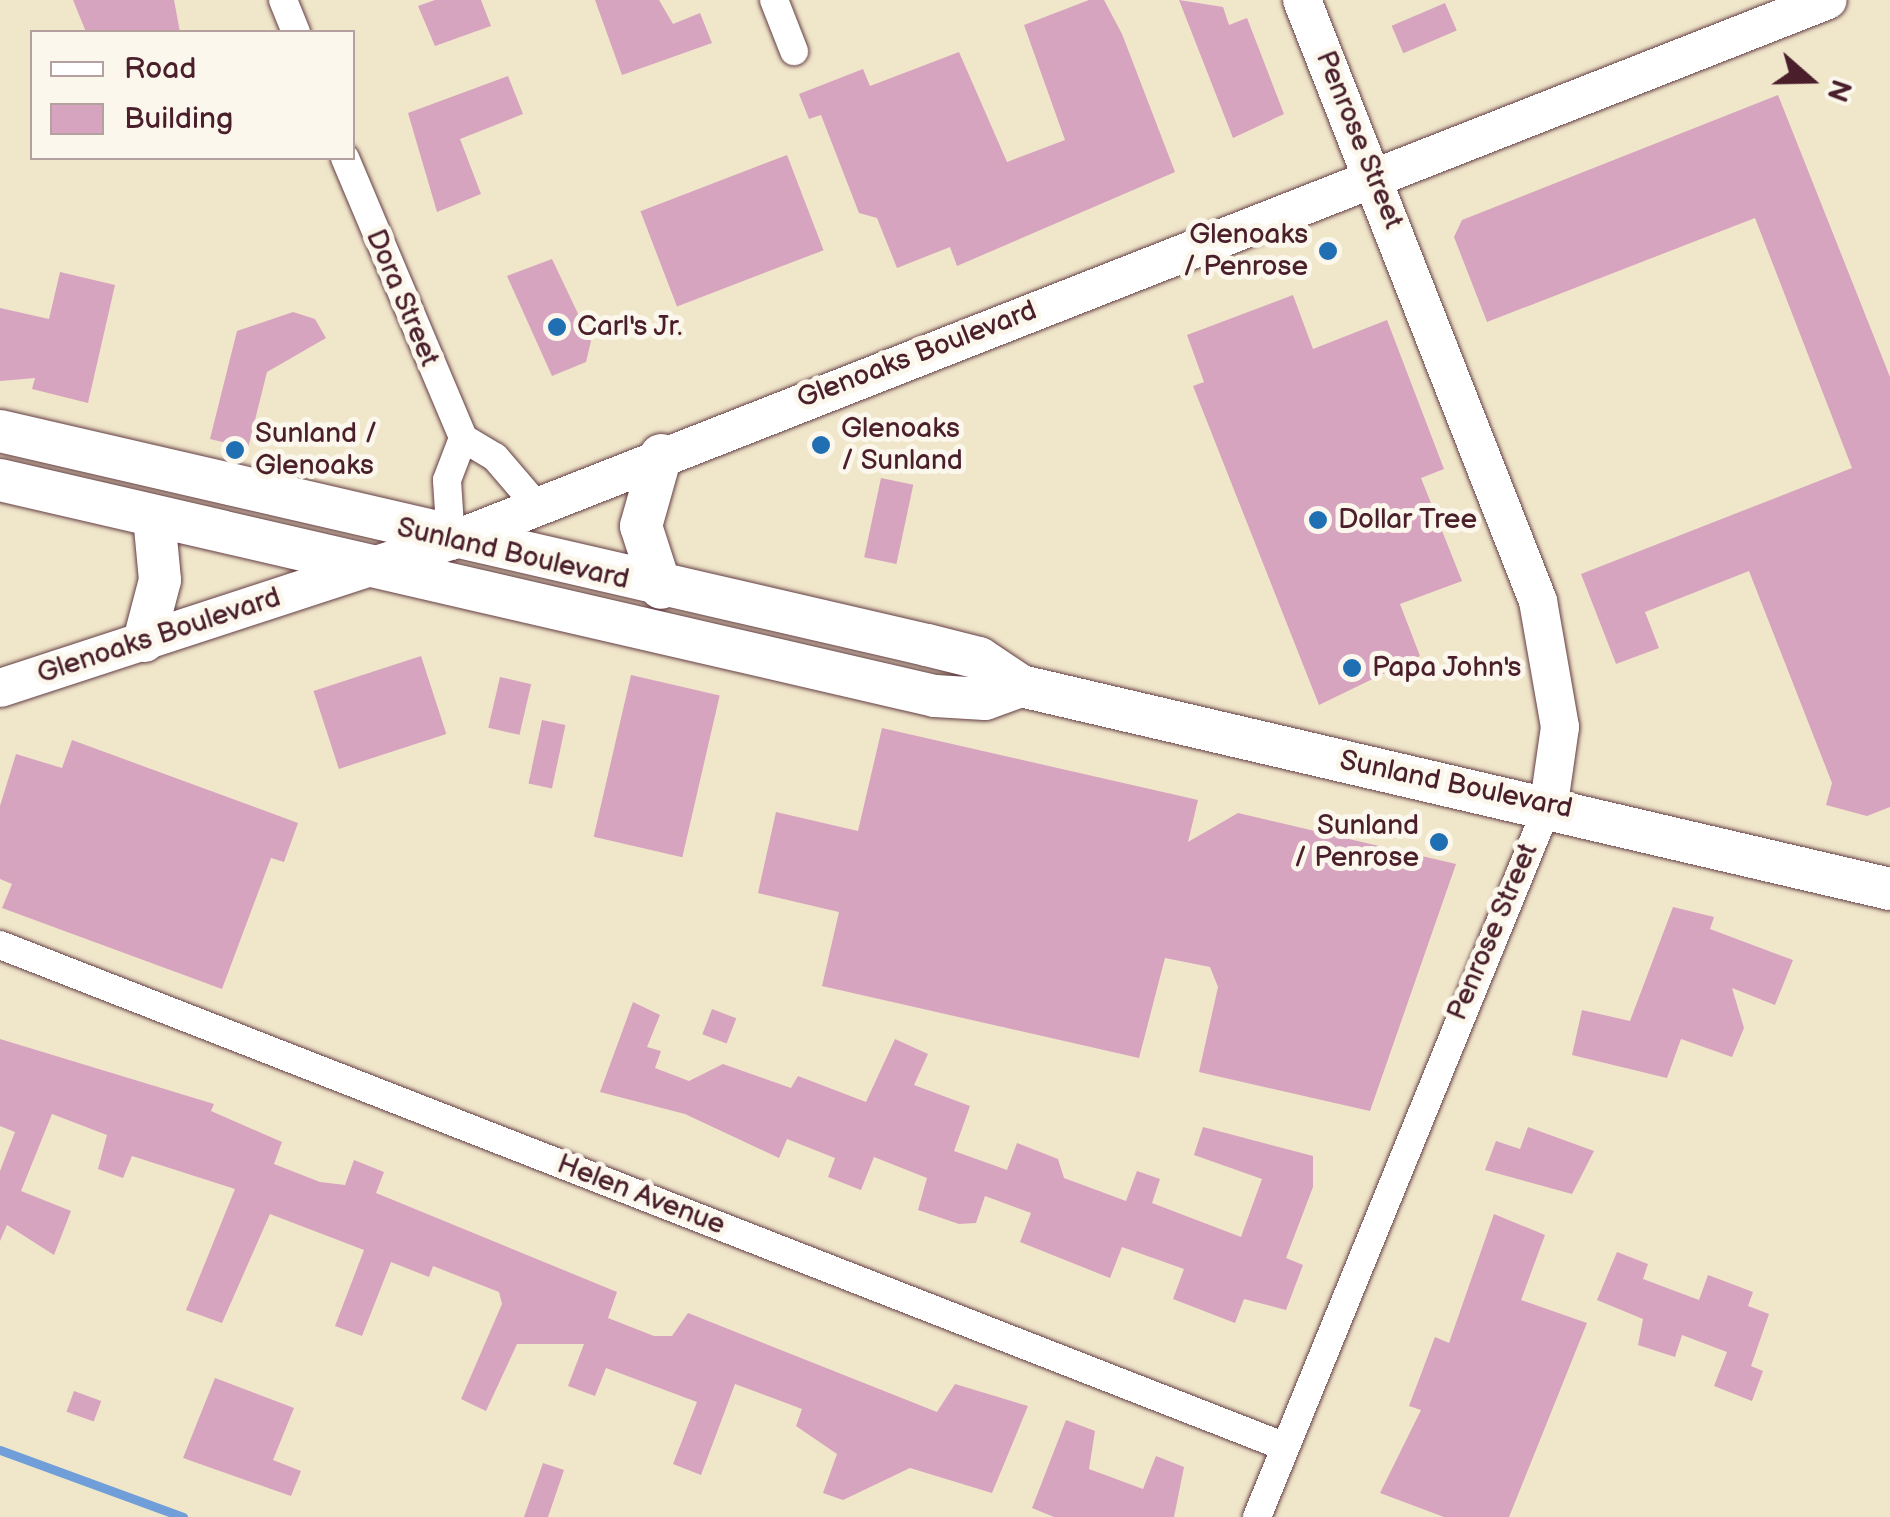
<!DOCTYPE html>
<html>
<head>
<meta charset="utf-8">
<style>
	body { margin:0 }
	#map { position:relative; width:1890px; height:1517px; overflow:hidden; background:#f0e6ca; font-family:"Balsamiq Sans",sans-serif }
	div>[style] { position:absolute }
	.stream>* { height:9px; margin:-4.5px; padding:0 4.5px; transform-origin:4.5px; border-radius:4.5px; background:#709ed8 }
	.building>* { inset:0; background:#d7a4bf; transform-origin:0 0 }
	.roads { filter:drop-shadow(0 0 2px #633d43) drop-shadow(0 0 2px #633d43) }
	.minor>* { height:28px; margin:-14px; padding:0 14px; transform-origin:14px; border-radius:14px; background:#fff }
	.secondary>* { height:38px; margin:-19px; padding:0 19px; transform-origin:19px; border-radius:19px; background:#fff }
	.primary>* { height:42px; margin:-21px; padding:0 21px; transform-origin:21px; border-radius:21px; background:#fff }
	.dots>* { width:28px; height:28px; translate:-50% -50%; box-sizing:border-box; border:5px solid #fbf7ec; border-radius:50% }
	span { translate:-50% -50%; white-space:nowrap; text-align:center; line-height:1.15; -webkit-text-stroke:10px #fbf7ec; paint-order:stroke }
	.street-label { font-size:28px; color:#4a1f2b }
	.poi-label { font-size:28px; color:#4a1f2b }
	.right { translate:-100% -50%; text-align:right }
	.left { translate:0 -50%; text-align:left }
	.legend { position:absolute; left:30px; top:30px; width:325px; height:130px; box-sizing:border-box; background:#fbf7ec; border:2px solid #b4a19f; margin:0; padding:12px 18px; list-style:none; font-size:30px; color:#4a1f2b }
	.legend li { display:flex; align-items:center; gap:20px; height:50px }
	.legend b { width:50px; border:2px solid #b4a19f }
	.north { position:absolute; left:1760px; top:30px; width:100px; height:100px; -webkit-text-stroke:8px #fbf7ec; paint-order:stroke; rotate:110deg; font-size:28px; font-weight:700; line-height:40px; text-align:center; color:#4a1f2b }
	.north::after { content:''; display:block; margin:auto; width:35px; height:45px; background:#4a1f2b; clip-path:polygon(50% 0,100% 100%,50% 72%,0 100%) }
</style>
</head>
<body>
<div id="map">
	<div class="stream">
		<div style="left:0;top:1450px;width:195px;rotate:20.1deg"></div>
	</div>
	<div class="building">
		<div style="clip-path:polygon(73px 0,174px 0,180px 32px,86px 32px)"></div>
		<div style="clip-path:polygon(435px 0,481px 0,491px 26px,435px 46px,418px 6px)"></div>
		<div style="clip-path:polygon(595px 0,659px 0,673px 24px,700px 13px,712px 43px,622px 75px)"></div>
		<div style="clip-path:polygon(1089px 0,1104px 0,1122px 34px,1175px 172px,957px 266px,950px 247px,897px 268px,877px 218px,859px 213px,821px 115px,809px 119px,799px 94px,863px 69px,870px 86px,959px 52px,1007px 162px,1065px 140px,1024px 25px)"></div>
		<div style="clip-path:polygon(1179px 0,1223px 7px,1229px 25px,1247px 18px,1284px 114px,1233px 138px)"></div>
		<div style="left:1445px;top:3px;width:30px;height:58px;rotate:67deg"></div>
		<div style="clip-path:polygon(508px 76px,523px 114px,460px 139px,481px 194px,437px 212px,408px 113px)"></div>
		<div style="clip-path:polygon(1778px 95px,1890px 377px,1890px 807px,1867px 816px,1826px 805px,1832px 783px,1749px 571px,1645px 612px,1659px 648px,1616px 664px,1581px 574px,1852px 468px,1755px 218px,1487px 322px,1454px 237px,1462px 220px)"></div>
		<div style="left:787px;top:155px;width:102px;height:157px;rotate:69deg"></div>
		<div style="clip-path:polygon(552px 259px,591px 341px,586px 362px,552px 376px,507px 276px)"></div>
		<div style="clip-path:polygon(60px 272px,115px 285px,88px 403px,32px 389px,35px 378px,0 381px,0 308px,49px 319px)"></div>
		<div style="clip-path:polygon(1293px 295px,1313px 349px,1387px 320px,1444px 469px,1421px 478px,1462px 581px,1400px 604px,1420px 656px,1319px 705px,1193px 386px,1204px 382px,1187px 335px)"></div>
		<div style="clip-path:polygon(293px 312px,315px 319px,326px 338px,267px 372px,248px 448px,210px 439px,237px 331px)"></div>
		<div style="left:881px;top:478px;width:33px;height:81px;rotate:12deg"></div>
		<div style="left:421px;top:656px;width:82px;height:113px;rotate:72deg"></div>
		<div style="left:631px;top:675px;width:91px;height:166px;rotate:13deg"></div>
		<div style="left:500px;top:677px;width:32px;height:52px;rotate:13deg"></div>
		<div style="left:542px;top:720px;width:24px;height:65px;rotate:12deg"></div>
		<div style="clip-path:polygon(882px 728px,1198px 800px,1188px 842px,1238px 813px,1456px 864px,1370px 1111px,1199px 1072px,1218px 987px,1210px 967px,1165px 958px,1139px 1058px,822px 986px,839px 912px,758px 893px,776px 812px,858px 831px)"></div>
		<div style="clip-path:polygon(72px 740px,298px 823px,284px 862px,271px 858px,222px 989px,2px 908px,12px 884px,0 879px,0 806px,16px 754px,62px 768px)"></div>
		<div style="clip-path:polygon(1673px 907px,1714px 917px,1710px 929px,1793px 960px,1775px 1005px,1732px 988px,1744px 1028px,1732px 1057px,1681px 1039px,1667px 1078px,1572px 1055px,1582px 1010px,1630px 1021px)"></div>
		<div style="clip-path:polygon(633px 1002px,660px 1015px,647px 1047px,661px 1051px,655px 1068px,689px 1081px,723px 1064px,791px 1088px,798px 1076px,866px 1102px,895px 1039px,928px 1054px,914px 1085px,970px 1106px,954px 1151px,1007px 1170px,1017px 1143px,1058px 1159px,1064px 1178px,1126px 1201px,1137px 1171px,1160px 1179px,1152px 1203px,1241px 1237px,1262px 1179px,1194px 1155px,1203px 1127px,1313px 1156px,1313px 1187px,1286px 1258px,1303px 1265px,1286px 1310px,1244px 1299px,1235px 1323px,1173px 1299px,1184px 1269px,1122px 1247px,1110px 1278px,1020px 1242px,1031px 1213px,985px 1196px,976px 1223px,959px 1224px,918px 1210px,927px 1178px,874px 1157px,861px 1190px,828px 1177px,835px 1158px,787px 1139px,779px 1158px,685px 1114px,600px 1092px)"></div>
		<div style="left:712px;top:1009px;width:26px;height:27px;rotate:21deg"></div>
		<div style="clip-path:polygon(0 1039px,214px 1104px,211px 1111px,282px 1142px,274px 1164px,320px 1182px,345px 1185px,354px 1160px,384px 1172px,376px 1193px,617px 1292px,608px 1318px,654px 1336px,672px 1336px,688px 1313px,937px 1412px,955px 1384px,1028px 1406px,992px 1493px,910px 1468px,843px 1500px,823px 1493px,837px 1454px,796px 1426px,802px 1409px,735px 1384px,701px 1475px,673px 1464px,697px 1402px,606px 1368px,595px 1396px,568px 1386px,584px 1344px,517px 1344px,486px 1411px,461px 1399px,502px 1304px,499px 1292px,433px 1266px,429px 1277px,391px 1262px,362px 1336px,335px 1326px,364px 1250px,270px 1214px,222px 1323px,186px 1310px,235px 1189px,132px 1156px,123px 1178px,98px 1169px,107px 1135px,52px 1114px,21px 1191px,71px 1211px,54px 1255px,7px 1225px,0 1241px,0 1171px,15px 1132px,0 1126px)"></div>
		<div style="clip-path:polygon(1528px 1127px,1594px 1151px,1572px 1194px,1485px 1170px,1496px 1141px,1520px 1149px)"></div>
		<div style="clip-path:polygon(1494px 1214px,1545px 1235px,1521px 1300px,1587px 1323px,1509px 1517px,1444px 1517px,1380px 1493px,1421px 1410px,1409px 1406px,1435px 1337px,1449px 1343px)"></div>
		<div style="clip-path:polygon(1617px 1252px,1648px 1264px,1643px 1279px,1699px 1300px,1708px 1275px,1753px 1292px,1748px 1306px,1769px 1314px,1751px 1366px,1763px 1371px,1752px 1401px,1714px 1386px,1727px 1352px,1682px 1335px,1675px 1357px,1638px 1345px,1643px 1319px,1597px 1300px)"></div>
		<div style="clip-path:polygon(215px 1378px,294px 1408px,273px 1460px,301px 1471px,291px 1496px,183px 1458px)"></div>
		<div style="left:74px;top:1391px;width:29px;height:22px;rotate:20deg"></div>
		<div style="clip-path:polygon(1066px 1420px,1095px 1431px,1089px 1469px,1143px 1489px,1156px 1456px,1184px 1467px,1174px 1517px,1054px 1517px,1032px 1508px)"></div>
		<div style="clip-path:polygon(543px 1463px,564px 1470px,548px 1517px,524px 1517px)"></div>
	</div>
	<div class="roads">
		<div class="minor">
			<div style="left:283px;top:0;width:35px;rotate:68deg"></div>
			<div style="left:774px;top:0;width:55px;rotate:68.6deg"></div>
			<div style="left:345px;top:158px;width:304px;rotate:67.1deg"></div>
			<div style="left:463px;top:438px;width:37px;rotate:31deg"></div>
			<div style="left:495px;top:457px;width:66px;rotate:49.3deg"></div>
			<div style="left:451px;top:541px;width:61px;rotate:-93.8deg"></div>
			<div style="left:447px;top:480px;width:45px;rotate:-69.1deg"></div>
			<div style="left:0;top:945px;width:1377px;rotate:21.33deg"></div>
			<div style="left:1257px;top:1517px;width:771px;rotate:-67.76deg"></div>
		</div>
		<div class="secondary">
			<div style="left:1302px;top:0;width:646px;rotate:68.56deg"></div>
			<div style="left:1538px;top:601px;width:128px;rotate:80.1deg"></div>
			<div style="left:1560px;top:727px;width:77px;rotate:98.2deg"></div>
			<div style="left:0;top:688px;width:474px;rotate:-18.1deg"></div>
			<div style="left:451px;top:541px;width:1479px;rotate:-21.45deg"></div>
		</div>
		<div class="primary">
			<div style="left:0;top:431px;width:951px;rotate:13deg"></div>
			<div style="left:927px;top:645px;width:54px;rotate:14deg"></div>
			<div style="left:979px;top:658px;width:50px;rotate:33.7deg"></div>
			<div style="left:1021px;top:686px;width:892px;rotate:13.15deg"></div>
			<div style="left:661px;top:455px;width:74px;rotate:105.7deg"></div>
			<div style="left:641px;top:526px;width:65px;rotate:72.1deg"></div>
			<div style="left:0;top:480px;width:960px;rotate:13.01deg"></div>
			<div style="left:935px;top:696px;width:50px;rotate:3.4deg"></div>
			<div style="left:985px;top:699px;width:38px;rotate:-20deg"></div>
			<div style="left:144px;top:641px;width:63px;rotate:-75.3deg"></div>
			<div style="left:160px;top:580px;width:64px;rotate:-95.4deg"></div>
		</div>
	</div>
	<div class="dots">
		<div style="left:1328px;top:251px;background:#1f6fb2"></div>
		<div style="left:557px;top:327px;background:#1f6fb2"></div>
		<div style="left:821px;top:445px;background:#1f6fb2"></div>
		<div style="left:235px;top:450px;background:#1f6fb2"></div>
		<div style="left:1318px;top:520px;background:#1f6fb2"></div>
		<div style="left:1352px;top:668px;background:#1f6fb2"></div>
		<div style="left:1439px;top:842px;background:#1f6fb2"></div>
	</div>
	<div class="street-label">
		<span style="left:1359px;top:140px;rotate:68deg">Penrose Street</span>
		<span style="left:402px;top:298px;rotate:67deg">Dora Street</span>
		<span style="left:917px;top:355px;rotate:-21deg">Glenoaks Boulevard</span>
		<span style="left:513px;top:554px;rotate:13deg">Sunland Boulevard</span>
		<span style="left:159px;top:636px;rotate:-18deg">Glenoaks Boulevard</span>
		<span style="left:1456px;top:785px;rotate:12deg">Sunland Boulevard</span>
		<span style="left:1493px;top:932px;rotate:-67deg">Penrose Street</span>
		<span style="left:641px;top:1195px;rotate:21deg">Helen Avenue</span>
	</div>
	<div class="poi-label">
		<span class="right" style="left:1308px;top:251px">Glenoaks<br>/ Penrose</span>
		<span class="left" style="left:577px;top:327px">Carl's Jr.</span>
		<span class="left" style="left:841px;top:445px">Glenoaks<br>/ Sunland</span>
		<span class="left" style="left:255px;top:450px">Sunland /<br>Glenoaks</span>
		<span class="left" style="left:1338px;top:520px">Dollar Tree</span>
		<span class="left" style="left:1372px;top:668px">Papa John's</span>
		<span class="right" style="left:1419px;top:842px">Sunland<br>/ Penrose</span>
	</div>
	<ul class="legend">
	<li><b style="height:12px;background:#fff"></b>Road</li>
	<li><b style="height:28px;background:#d7a4bf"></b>Building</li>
	</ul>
	<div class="north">N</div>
</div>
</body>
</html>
